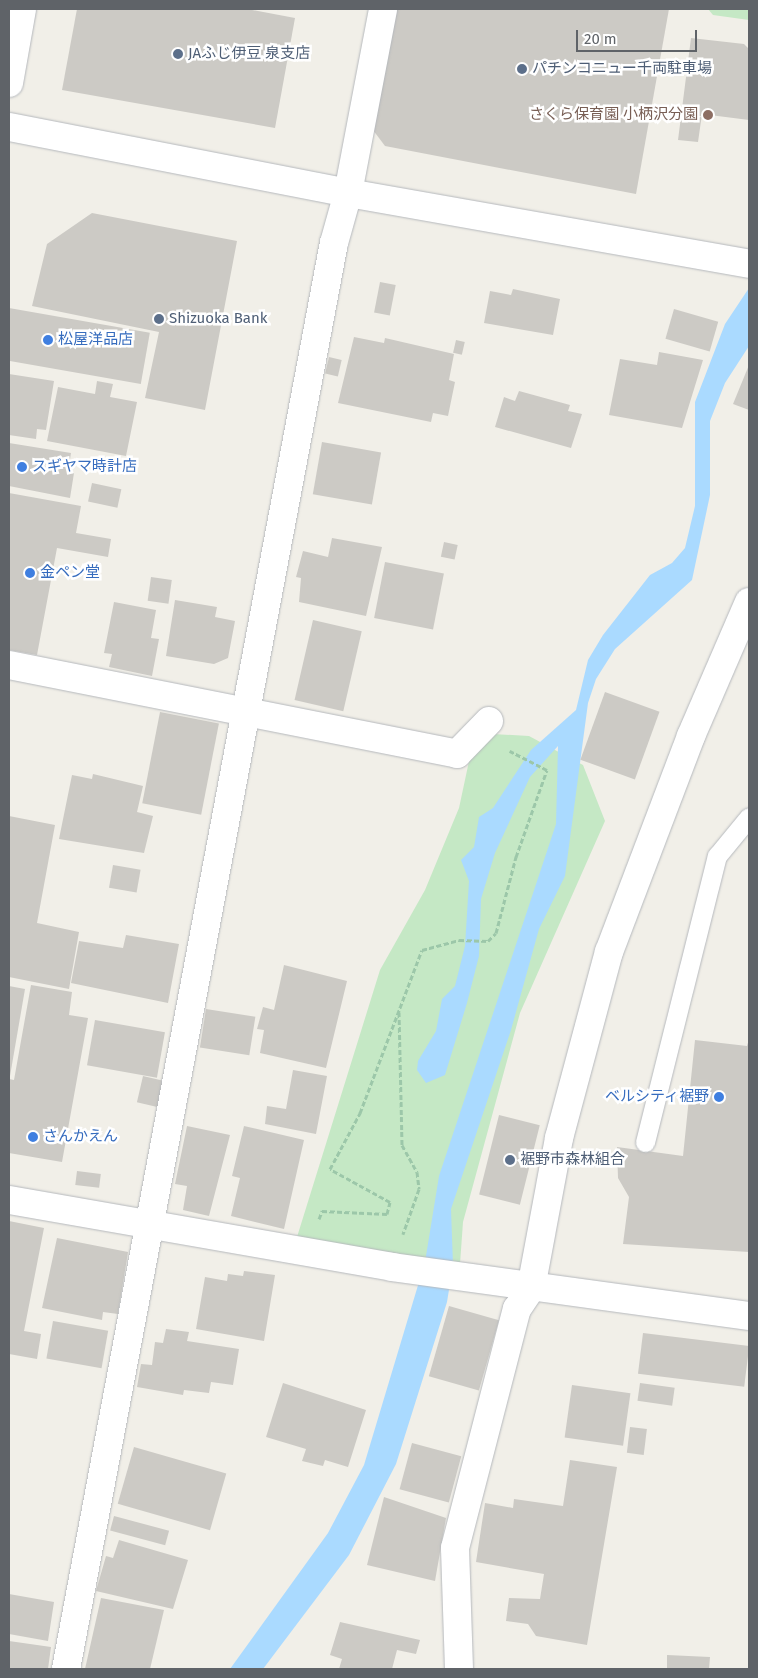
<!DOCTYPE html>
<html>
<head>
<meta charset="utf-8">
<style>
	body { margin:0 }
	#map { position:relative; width:758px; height:1678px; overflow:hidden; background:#f1efe8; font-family:"Fira Sans","Noto Sans JP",sans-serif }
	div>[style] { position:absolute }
	.green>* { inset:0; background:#c5e8c5 }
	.water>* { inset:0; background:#aadaff }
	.building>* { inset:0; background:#cccac5; transform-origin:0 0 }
	.path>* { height:3px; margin-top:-1.5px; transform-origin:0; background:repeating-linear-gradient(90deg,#9cc7a9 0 5px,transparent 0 7.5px) }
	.roads { filter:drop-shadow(0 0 1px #b5b8bc) drop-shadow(0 0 1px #b5b8bc) }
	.service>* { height:19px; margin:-9.5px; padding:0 9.5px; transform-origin:9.5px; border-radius:9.5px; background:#fff }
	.minor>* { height:28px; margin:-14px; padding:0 14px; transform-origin:14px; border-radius:14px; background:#fff }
	.tertiary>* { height:28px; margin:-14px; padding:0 14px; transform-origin:14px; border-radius:14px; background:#fff }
	.dots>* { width:14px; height:14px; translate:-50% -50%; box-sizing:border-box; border:2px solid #fff; border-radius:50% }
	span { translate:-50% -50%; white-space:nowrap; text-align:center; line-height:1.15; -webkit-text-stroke:5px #fff; paint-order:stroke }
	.service-label { font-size:15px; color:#4e5e75 }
	.left { translate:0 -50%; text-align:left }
	.education-label { font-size:15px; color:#785e54 }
	.right { translate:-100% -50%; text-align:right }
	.shop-label { font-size:15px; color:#366cbe }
	.frame { position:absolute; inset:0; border:10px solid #5f6368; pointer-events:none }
	.scale { position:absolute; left:576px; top:30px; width:121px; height:22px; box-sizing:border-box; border:2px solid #5f6368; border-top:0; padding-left:6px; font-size:15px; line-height:18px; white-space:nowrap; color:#5f6368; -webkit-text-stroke:4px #fff; paint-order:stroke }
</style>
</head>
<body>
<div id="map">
	<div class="green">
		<div style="clip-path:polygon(708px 9px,749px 9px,749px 20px,713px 15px)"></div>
		<div style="clip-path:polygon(475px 733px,529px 736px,583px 765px,605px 821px,520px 1013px,463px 1222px,460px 1264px,297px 1237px,380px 970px,425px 890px,459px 808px)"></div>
	</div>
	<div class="water">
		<div style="clip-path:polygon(749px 288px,749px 346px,725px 383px,710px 421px,710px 495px,692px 580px,615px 649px,596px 679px,588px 703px,565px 876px,539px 929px,511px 1030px,451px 1209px,453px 1265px,447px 1302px,396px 1464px,349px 1555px,263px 1669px,230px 1669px,328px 1533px,364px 1465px,425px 1262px,439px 1176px,556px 824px,558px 746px,530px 777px,495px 853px,481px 899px,479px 956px,467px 1003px,445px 1075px,426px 1083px,417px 1070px,418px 1061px,436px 1031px,442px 999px,455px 986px,465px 946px,469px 881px,461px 860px,474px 847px,479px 817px,493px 808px,531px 750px,576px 710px,588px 660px,603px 635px,650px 575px,672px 563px,685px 548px,695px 506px,695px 402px,725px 324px)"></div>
	</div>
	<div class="building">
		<div style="clip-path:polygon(77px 9px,247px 9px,295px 18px,275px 128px,62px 90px)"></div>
		<div style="clip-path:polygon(397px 9px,669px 9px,636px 194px,385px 146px,373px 130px)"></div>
		<div style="clip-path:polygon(691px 38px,744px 44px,749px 49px,749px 120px,702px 114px,698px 142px,678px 140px)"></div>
		<div style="clip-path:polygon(92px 213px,237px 241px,205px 410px,145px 398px,159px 332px,32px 306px,47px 244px)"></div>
		<div style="left:380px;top:282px;width:16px;height:31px;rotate:11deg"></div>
		<div style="clip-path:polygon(513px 289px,560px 299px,553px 335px,484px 323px,490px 291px,511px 295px)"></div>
		<div style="left:9px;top:308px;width:143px;height:52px;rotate:10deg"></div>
		<div style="left:674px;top:309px;width:46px;height:31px;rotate:16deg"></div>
		<div style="clip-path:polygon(354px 337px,384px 343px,385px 338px,454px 354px,449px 380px,455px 382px,448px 416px,433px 413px,431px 422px,338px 403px)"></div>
		<div style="left:456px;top:340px;width:9px;height:13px;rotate:13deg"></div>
		<div style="clip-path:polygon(659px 352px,703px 360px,682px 428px,609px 415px,620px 359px,657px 365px)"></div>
		<div style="left:329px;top:357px;width:13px;height:17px;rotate:13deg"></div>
		<div style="clip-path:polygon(749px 365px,749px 410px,733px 404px)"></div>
		<div style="clip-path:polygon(9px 374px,54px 381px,46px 430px,37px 429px,36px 439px,9px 435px)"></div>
		<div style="clip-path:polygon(97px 381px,113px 384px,110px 397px,137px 402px,126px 456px,47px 441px,58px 387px,95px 394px)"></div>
		<div style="clip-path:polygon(519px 391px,570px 405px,568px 411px,582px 414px,571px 448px,495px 427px,504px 397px,515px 401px)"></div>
		<div style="left:322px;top:442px;width:60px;height:53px;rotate:10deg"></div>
		<div style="clip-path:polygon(9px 443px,71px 453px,68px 472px,74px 473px,70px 498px,9px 486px)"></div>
		<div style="left:92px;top:483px;width:30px;height:19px;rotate:12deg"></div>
		<div style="clip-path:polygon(9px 493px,81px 506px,76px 533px,111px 539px,108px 557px,57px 548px,37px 655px,9px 650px)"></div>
		<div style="clip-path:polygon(332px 538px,382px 547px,366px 616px,299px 602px,301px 578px,296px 577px,303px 551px,328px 557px)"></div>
		<div style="left:444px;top:542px;width:14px;height:15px;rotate:12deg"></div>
		<div style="left:385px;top:562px;width:60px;height:57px;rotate:11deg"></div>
		<div style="left:151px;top:577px;width:21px;height:24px;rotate:8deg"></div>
		<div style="clip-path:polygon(175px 600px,217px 607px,215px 617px,235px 621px,228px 658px,214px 664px,166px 656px)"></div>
		<div style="clip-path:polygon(114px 602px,156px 610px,151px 638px,159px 639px,152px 676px,109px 667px,112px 654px,104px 653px)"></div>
		<div style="left:313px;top:620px;width:50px;height:82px;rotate:13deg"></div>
		<div style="left:605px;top:692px;width:58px;height:72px;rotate:20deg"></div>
		<div style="left:160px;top:712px;width:60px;height:93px;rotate:11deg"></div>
		<div style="clip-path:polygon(93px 774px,143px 786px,137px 812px,153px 816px,144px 853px,59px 839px,72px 775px,92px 779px)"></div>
		<div style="clip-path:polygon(9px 816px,55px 825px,37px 923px,79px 932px,69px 989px,9px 977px)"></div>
		<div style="left:113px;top:865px;width:28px;height:23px;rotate:10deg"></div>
		<div style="clip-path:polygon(126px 935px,179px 944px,168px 1003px,71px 983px,79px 941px,123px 948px)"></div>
		<div style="clip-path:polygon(284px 965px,347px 981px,326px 1068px,260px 1053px,264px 1030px,257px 1029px,263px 1007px,274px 1010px)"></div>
		<div style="clip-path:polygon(31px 985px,72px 992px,69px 1015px,88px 1018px,62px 1162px,9px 1153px,9px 1079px,14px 1080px)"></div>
		<div style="clip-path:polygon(9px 986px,25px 989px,10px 1076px,9px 1076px)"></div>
		<div style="left:206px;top:1009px;width:50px;height:39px;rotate:9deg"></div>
		<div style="left:95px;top:1020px;width:71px;height:46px;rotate:10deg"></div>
		<div style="clip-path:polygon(749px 1039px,749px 1252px,623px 1244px,629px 1197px,618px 1178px,617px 1147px,683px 1156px,695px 1040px,747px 1046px)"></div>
		<div style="clip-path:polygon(293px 1070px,327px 1076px,316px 1134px,265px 1124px,267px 1106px,286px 1109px)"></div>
		<div style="left:143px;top:1076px;width:23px;height:27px;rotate:13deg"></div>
		<div style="left:499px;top:1115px;width:42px;height:82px;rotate:14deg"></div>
		<div style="clip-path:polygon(187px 1126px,230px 1135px,209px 1216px,183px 1210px,187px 1186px,175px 1184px)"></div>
		<div style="clip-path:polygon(244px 1126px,304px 1140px,284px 1229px,231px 1216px,240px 1178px,232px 1176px)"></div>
		<div style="left:77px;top:1171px;width:24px;height:14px;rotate:7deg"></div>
		<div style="clip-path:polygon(9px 1221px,44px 1228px,24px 1331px,41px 1334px,37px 1359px,9px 1354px)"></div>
		<div style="clip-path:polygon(57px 1238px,128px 1252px,118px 1314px,103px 1312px,102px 1320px,42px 1308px)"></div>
		<div style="clip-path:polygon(244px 1271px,275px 1275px,264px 1341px,196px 1329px,205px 1277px,227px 1281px,228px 1274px,243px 1276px)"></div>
		<div style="left:449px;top:1306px;width:52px;height:73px;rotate:16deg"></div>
		<div style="left:53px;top:1321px;width:56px;height:38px;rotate:10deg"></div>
		<div style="clip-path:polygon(166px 1329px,189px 1332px,187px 1341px,239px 1349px,233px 1385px,211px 1382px,209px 1393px,184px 1390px,183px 1395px,137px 1387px,141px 1364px,152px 1365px,155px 1342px,163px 1343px)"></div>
		<div style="left:643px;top:1333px;width:107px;height:41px;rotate:7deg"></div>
		<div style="clip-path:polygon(283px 1383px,366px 1410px,348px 1467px,325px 1460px,323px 1466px,302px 1461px,306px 1449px,266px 1437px)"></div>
		<div style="left:640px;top:1383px;width:35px;height:18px;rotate:8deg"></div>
		<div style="left:572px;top:1385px;width:59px;height:53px;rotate:8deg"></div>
		<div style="left:630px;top:1427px;width:17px;height:26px;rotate:7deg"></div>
		<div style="left:412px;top:1443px;width:51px;height:48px;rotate:15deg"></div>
		<div style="left:134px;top:1447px;width:96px;height:59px;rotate:16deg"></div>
		<div style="clip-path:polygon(570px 1460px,617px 1467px,587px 1645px,536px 1636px,528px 1624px,506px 1621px,509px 1598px,540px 1599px,544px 1574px,476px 1562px,485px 1503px,513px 1508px,514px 1499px,563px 1506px)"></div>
		<div style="clip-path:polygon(384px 1497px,446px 1518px,435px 1581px,367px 1565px)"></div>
		<div style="left:114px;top:1516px;width:57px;height:15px;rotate:15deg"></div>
		<div style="clip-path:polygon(119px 1540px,188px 1560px,173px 1609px,96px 1591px,106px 1556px,113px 1558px)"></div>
		<div style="clip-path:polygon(9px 1594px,54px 1602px,48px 1641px,9px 1634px)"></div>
		<div style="clip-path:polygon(101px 1598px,164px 1610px,150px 1669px,85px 1669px)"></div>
		<div style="clip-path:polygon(340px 1622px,420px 1640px,416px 1654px,397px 1650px,392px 1669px,339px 1669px,342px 1659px,330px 1655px)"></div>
		<div style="clip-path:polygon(9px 1641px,51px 1647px,48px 1669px,9px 1669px)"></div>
		<div style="clip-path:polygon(667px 1655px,710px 1657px,709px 1669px,667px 1669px)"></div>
	</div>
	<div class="path">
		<div style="left:399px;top:1012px;width:133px;rotate:88.7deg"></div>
		<div style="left:402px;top:1145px;width:31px;rotate:61deg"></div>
		<div style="left:417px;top:1172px;width:17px;rotate:83deg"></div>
		<div style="left:419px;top:1189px;width:48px;rotate:109.6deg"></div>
		<div style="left:319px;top:1219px;width:9px;rotate:-69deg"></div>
		<div style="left:322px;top:1211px;width:65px;rotate:2.6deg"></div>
		<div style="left:387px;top:1214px;width:12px;rotate:-76deg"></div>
		<div style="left:390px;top:1202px;width:68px;rotate:-151.2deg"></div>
		<div style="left:330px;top:1169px;width:64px;rotate:-61.8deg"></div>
		<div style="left:360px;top:1113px;width:174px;rotate:-69.2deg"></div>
		<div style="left:422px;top:950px;width:38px;rotate:-15deg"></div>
		<div style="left:459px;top:940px;width:29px;rotate:2deg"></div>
		<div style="left:488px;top:941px;width:11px;rotate:-45deg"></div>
		<div style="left:496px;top:933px;width:79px;rotate:-75.3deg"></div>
		<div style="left:516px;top:857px;width:92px;rotate:-70.4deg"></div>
		<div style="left:547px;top:770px;width:42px;rotate:-152.8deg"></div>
	</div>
	<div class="roads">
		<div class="service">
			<div style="left:645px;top:1142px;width:295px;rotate:-75.9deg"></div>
			<div style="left:717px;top:856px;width:50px;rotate:-50.6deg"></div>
		</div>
		<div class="minor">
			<div style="left:9px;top:665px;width:457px;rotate:11.2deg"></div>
			<div style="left:457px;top:754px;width:46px;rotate:-45.9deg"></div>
			<div style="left:9px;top:1200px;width:389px;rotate:9.9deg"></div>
			<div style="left:392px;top:1267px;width:360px;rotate:7.8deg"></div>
			<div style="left:66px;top:1669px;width:1451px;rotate:-79.36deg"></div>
			<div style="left:334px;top:243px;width:52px;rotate:-74.4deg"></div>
			<div style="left:348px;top:193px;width:187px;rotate:-79.2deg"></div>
			<div style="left:459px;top:1669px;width:121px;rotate:-91.9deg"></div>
			<div style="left:455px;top:1548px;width:247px;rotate:-75.5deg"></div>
			<div style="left:517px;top:1309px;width:25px;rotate:-56deg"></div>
			<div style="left:531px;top:1288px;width:153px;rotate:-79.4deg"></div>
			<div style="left:559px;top:1138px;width:193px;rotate:-75deg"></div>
			<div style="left:609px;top:952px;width:231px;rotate:-69.2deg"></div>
			<div style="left:691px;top:736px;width:146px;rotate:-66.6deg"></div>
		</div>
		<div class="tertiary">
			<div style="left:9px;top:83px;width:75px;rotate:-80deg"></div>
			<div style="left:9px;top:127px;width:345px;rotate:11deg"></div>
			<div style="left:348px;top:193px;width:407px;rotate:10deg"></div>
		</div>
	</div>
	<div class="dots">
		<div style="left:178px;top:54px;background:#5c6f8a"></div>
		<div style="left:522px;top:69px;background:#5c6f8a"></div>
		<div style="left:708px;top:115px;background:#8d6e63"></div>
		<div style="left:159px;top:319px;background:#5c6f8a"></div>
		<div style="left:48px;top:340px;background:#3f7fe0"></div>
		<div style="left:22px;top:467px;background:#3f7fe0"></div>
		<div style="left:30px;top:573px;background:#3f7fe0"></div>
		<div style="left:719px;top:1097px;background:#3f7fe0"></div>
		<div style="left:33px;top:1137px;background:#3f7fe0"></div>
		<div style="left:510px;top:1160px;background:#5c6f8a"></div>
	</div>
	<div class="service-label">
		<span class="left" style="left:188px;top:54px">JAふじ伊豆 泉支店</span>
		<span class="left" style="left:532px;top:69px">パチンコニュー千両駐車場</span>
		<span class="left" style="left:169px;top:319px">Shizuoka Bank</span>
		<span class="left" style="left:520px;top:1160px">裾野市森林組合</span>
	</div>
	<div class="education-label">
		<span class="right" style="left:698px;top:115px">さくら保育園 小柄沢分園</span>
	</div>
	<div class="shop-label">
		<span class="left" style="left:58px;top:340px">松屋洋品店</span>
		<span class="left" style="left:32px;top:467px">スギヤマ時計店</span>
		<span class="left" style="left:40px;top:573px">金ペン堂</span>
		<span class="right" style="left:709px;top:1097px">ベルシティ裾野</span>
		<span class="left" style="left:43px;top:1137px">さんかえん</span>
	</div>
	<div class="frame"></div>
	<div class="scale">20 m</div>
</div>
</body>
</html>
